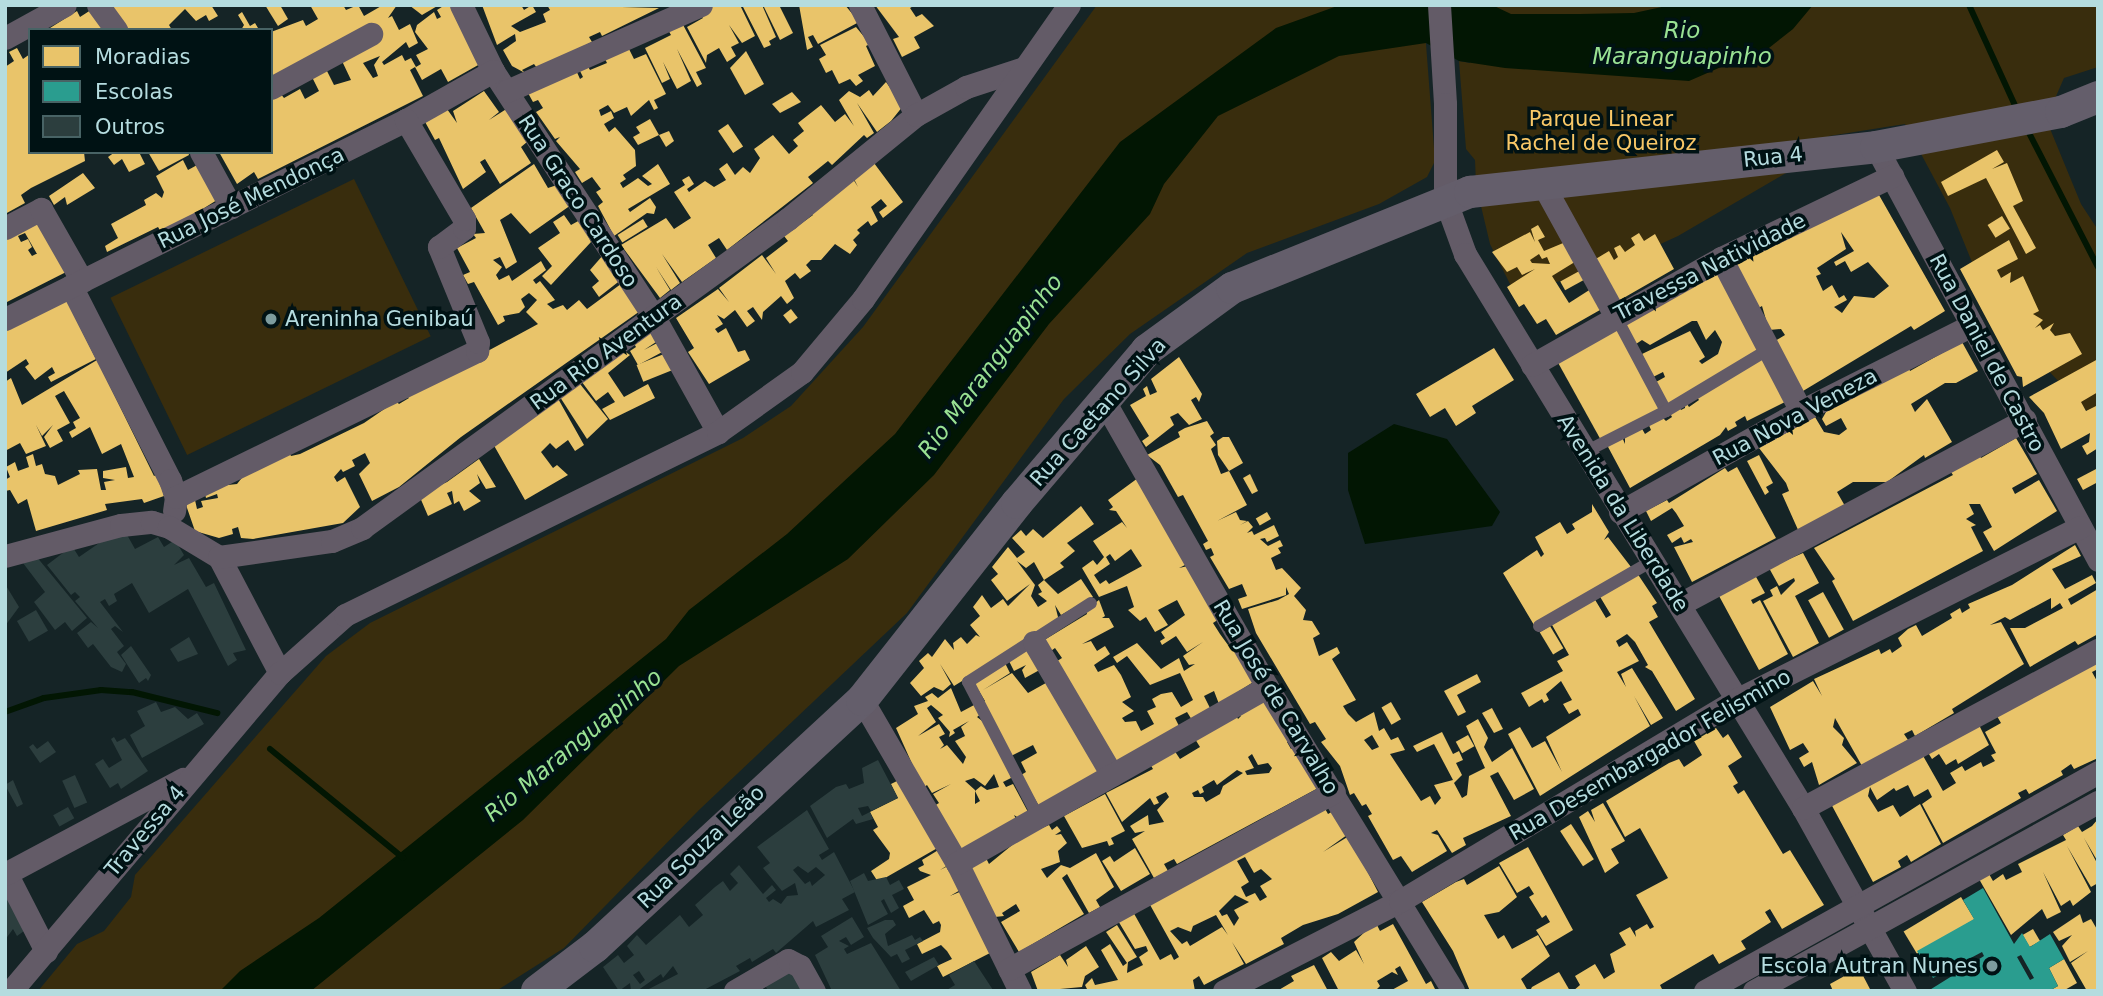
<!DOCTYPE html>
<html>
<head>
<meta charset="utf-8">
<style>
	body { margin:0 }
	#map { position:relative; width:2103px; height:996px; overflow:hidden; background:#152426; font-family:"DejaVu Sans",sans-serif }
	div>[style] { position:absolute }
	.green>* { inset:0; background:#392d0d; transform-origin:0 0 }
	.water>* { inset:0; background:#021603 }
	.homes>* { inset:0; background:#e9c46a; transform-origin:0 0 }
	.schools>* { inset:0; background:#2a9d8f }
	.stream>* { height:6px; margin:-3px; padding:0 3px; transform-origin:3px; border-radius:3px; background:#021603 }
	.building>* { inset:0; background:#2c3e3e; transform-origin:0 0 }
	.lane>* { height:12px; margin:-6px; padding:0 6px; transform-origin:6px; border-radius:6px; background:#635b67 }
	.street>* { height:23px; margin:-11.5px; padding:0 11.5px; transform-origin:11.5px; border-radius:11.5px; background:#635b67 }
	.secondary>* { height:32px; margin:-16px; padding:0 16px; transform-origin:16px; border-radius:16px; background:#645e6b }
	.dots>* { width:19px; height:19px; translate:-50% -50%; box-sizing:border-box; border:4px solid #001214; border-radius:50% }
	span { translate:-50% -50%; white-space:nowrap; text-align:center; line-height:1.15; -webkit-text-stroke:7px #001214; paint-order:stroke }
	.park-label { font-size:21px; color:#f9c867 }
	.street-label { font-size:21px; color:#b5dcdf }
	.poi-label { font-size:21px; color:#b5dcdf }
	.left { translate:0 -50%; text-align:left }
	.right { translate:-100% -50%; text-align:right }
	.water-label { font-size:23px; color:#99e193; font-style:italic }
	.frame { position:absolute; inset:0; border:7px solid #b5dcdf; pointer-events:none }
	.legend { position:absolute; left:28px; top:28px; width:245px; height:126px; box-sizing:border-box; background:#001214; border:2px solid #486365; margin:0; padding:9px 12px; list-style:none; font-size:21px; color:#b5dcdf }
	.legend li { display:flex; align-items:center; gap:14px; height:35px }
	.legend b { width:35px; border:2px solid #486365 }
</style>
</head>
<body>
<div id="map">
	<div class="green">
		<div style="clip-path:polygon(1097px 5px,1423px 5px,1435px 161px,1427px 177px,1379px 204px,1247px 253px,1130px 334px,1064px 399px,907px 613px,699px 810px,564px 948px,496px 991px,38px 991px,77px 944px,104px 931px,131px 897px,135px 875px,326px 656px,370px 623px,743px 438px,791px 406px,863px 327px)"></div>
		<div style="clip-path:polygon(1467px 5px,2098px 5px,2098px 67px,2064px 78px,2046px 119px,2081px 204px,2098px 230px,2098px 422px,2036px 358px,1978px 277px,1950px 208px,1905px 124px,1829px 136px,1786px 173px,1678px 236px,1593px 275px,1513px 290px,1490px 244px,1476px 185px,1475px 160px,1466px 149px,1459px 61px,1470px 63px)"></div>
		<div style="left:354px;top:179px;width:175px;height:271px;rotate:64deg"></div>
	</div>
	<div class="water">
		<div style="clip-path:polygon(1340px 5px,1492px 5px,1511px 14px,1579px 14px,1634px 13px,1671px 5px,1813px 5px,1793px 29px,1760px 55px,1744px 57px,1689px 81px,1505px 68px,1459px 61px,1426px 43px,1339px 56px,1218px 116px,1164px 184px,1150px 214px,1049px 324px,934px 475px,848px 559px,679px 666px,523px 820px,311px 991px,220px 991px,240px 971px,319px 918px,666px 639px,689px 610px,787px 534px,895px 434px,1120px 142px,1276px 28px)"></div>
		<div style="clip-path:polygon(1394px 424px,1447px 439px,1500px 512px,1492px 526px,1365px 544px,1348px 490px,1348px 453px)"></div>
	</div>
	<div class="homes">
		<div style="clip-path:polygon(211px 5px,218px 16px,209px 21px,206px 15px,196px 21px,185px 9px,169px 25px,172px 30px,129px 30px,112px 6px)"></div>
		<div style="clip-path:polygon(265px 5px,280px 5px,288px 19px,278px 26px)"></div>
		<div style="clip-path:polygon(evenodd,310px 5px,343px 5px,346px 10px,358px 5px,364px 16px,383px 5px,397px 5px,388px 18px,392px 16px,399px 30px,410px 24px,418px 43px,409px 48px,406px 42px,382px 62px,384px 65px,402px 55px,405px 61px,411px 58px,416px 67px,421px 64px,416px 55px,428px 49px,415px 32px,417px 25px,434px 12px,437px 19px,441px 17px,437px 10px,445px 5px,456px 5px,480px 64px,448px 82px,441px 69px,422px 80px,415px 67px,410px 70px,423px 96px,258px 179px,254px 172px,237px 184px,219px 152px,271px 152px,271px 97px,280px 93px,284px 98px,300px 89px,305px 99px,319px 91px,312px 77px,326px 69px,334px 85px,351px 80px,342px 61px,271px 78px,271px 32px,303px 20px,306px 26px,318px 19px,310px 5px,380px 56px,374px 65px,378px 76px,373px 78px,363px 63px,380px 56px)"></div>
		<div style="clip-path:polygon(409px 5px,439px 5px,422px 15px)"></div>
		<div style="clip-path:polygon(482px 5px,521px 5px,524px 10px,532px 5px,536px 12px,511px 26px,520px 32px,546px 22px,543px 14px,550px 10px,547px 5px,659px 8px,602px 36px,600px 32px,589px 37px,592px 42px,537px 68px,534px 64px,522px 70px,525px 73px,512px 66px,503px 50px,516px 41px,515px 34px,497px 45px)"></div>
		<div style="clip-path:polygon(712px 5px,740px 5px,755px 36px,742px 43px,729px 25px,739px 43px,731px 47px,736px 56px,727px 62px,719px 48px,707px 55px,706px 63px,687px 27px,703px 18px,699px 12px)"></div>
		<div style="clip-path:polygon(742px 5px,762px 5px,776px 37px,769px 41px,771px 45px,764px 48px)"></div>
		<div style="clip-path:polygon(763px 5px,779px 5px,793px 33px,780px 40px)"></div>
		<div style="clip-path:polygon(799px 5px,845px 5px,859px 22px,818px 44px,813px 35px,808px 37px,813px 47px,807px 50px)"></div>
		<div style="clip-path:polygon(875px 5px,915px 5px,910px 8px,916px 17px,922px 14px,934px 26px,914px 37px,920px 48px,902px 57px,893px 39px,899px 37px)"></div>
		<div style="clip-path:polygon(94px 8px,106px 30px,50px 28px,77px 11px,80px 17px)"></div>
		<div style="clip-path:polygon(242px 12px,250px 26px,255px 23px,258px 28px,241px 30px,244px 25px,238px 15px)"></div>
		<div style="clip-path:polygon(681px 21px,706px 68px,696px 72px,702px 84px,697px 87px,677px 49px,691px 81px,677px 89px,663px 62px,670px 79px,662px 83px,645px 48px,671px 35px,667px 28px)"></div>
		<div style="clip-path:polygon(856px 27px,870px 44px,866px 46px,875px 66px,858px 75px,863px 81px,856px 86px,850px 79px,839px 84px,832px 70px,826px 73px,819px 59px,826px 55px,820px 45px)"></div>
		<div style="clip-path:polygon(628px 47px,634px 59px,646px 54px,666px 94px,654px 100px,658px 108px,654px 110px,649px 100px,631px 116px,627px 107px,614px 113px,608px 105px,599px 110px,601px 116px,611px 111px,614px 118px,604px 124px,609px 132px,615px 127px,635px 150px,636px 166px,623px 175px,626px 179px,620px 183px,623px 188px,638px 178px,648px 186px,652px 184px,642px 176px,658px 164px,670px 184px,628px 209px,630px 212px,650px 198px,656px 207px,654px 214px,647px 213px,614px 236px,598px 206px,603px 202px,596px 192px,601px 189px,592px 177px,582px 183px,575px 172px,580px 169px,556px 141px,560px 137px,555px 139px,536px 112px,543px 108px,538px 100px,533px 102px,528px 93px,576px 70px,580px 79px,583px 77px,579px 69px,587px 65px,590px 70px,607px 63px,605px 59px)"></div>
		<div style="clip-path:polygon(17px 48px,23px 59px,30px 54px,30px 152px,84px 152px,85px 161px,31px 188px,21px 195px,25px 203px,5px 214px,5px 67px,14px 61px,9px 52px)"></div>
		<div style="clip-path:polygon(746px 51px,764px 84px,745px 95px,730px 68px)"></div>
		<div style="clip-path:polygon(886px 82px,903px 106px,891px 121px,877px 132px,857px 103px,874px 133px,867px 138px,864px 135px,832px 165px,828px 161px,808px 177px,813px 183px,727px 250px,719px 238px,708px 245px,716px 258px,682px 282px,662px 254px,680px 283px,671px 290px,656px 267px,670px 290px,660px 298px,621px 245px,666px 218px,674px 229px,691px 218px,674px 192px,685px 185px,682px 180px,689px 176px,694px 184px,687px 189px,689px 192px,705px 181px,714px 187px,726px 180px,719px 169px,727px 163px,735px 175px,743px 167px,750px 173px,760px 158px,754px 149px,773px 135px,789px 154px,798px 146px,793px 140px,804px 131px,798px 123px,821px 105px,835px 122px,845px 114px,854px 126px,839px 100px,849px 91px,860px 97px,869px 90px,873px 96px)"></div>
		<div style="clip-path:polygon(484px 91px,499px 112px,489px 120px,511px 106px,527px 142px,521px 147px,531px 163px,500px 184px,485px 159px,480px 162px,486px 172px,463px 189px,439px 138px,435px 140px,424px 120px,447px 109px,457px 123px,453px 111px)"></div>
		<div style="clip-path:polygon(792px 92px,801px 102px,780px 113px,772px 104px)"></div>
		<div style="clip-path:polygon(650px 119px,659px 135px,638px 145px,633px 137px,640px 133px,636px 127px)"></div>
		<div style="left:728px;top:124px;width:27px;height:12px;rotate:56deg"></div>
		<div style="clip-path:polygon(669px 131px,674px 141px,666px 147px,659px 135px)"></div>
		<div style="clip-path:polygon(1997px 150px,2004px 162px,1992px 169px,2007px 163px,2023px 201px,2013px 206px,2036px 248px,2026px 254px,1986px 178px,1948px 196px,1941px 182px)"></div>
		<div style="clip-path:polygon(115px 152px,139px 152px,145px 164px,129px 172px,122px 159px,114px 165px,108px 157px)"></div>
		<div style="clip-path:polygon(148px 152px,188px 152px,189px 155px,159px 171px)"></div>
		<div style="clip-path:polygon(183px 160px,188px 170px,199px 164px,217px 200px,177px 225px,161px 232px,158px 227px,107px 252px,105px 246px,118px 238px,111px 224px,146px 205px,144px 200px,156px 193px,162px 198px,164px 192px,156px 176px)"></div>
		<div style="clip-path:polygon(874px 163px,903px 202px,883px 218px,879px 212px,887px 206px,881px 199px,871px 207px,878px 221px,871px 226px,868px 221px,857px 230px,860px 233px,853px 240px,857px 245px,850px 254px,835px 244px,821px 260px,811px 260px,806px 265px,811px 271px,800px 279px,795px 273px,785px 281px,794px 298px,787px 304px,781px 296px,763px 312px,762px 320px,753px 307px,747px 311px,755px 321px,747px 327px,735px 310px,724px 319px,717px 315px,723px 324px,715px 329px,718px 333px,726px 328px,738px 352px,745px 350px,750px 360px,709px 384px,688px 352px,694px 348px,676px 318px,718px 289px,729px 302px,719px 288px,762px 255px,776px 274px,766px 258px,788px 241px,784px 236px,813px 215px,809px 211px,853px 179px,858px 187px,854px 179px)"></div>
		<div style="clip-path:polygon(534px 164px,548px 188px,557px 185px,571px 205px,530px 234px,511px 213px,500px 220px,517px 262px,506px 269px,500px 257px,493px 260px,502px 267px,496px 275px,499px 280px,509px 275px,512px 281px,541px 261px,546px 270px,533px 280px,536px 284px,540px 281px,555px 300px,547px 304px,553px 309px,563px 305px,567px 310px,579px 300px,587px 309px,625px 281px,643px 309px,461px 437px,399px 487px,372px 501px,359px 474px,370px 463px,365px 453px,352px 460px,355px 466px,343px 472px,341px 469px,334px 477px,337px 482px,345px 477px,360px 507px,343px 523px,253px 539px,241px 538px,238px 527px,232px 529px,233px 534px,219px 538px,195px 531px,186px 505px,195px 500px,197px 509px,203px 507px,201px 501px,218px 498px,217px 494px,206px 498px,205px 494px,219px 486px,237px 484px,245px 474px,289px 452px,291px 456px,300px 454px,364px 423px,396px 401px,399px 404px,409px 398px,406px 395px,538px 324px,526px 312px,537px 300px,529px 293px,521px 299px,525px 307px,519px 313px,503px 316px,505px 321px,498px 325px,474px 282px,468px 284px,463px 275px,470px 272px,457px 248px,476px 238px,473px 234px,485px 233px,471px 208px)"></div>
		<div style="clip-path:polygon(83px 173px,95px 188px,67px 205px,65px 197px,54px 205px,49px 196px)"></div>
		<div style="clip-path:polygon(evenodd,1875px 188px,1945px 311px,1914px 330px,1911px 326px,1803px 391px,1775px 341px,1785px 335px,1781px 329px,1769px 330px,1762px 306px,1755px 310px,1741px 285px,1745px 279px,1740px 282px,1730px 264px,1875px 188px,1841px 232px,1854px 251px,1834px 262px,1836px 266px,1845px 261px,1851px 272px,1868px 262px,1889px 286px,1874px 298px,1854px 296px,1842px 313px,1834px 307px,1847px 300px,1844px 295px,1839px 298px,1832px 285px,1823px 291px,1816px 276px,1821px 274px,1817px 268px,1846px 249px,1841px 232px)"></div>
		<div style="clip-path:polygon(evenodd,44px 211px,74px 268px,5px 303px,5px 233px,44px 211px,25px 233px,37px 254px,36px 254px,32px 256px,28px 250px,32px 247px,28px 239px,21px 242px,18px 236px,25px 233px)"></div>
		<div style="clip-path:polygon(564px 215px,571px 225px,580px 220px,591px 242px,551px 285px,542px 276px,552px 266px,538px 248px,560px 233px,553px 222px)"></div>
		<div style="left:2002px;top:216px;width:15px;height:17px;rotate:58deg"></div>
		<div style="left:643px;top:219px;width:9px;height:30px;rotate:58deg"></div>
		<div style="clip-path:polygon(evenodd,1538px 225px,1545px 237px,1538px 240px,1544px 251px,1568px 241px,1578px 260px,1552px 276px,1569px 303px,1594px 287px,1607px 306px,1556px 335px,1546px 319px,1537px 324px,1524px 304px,1519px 307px,1507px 287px,1535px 269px,1522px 275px,1517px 267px,1507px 272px,1492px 252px,1530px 232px,1535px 242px,1531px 229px,1538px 225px,1539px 254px,1542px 259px,1547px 257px,1550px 264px,1532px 263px,1530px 260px,1539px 254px)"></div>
		<div style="clip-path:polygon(1639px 233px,1644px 241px,1655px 234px,1674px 269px,1613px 304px,1589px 263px,1609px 251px,1614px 260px,1618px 257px,1614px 248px,1620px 245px,1625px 252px,1635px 245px,1631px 238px)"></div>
		<div style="clip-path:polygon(2009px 240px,2018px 259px,1997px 270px,2001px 278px,2011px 272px,2010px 283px,2023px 276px,2039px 311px,2033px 314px,2043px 320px,2035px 328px,2040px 325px,2043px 330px,2054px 323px,2050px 330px,2055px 336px,2070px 333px,2082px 354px,2023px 387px,2022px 377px,2017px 376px,1960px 269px)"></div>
		<div style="clip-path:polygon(604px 254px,622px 279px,599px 297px,592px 287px,599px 281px,590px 270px)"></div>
		<div style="clip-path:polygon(1718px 267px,1761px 353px,1667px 405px,1656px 382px,1665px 377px,1663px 372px,1653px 377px,1642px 354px,1690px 331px,1705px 357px,1699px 361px,1702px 364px,1718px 354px,1722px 342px,1715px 330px,1706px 340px,1697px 321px,1692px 321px,1650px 345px,1642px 340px,1636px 344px,1622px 317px)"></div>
		<div style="left:1583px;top:269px;width:10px;height:26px;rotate:61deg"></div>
		<div style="clip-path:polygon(66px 299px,96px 359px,51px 382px,48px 377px,55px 373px,52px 367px,35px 380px,25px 367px,29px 364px,26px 359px,5px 373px,5px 327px)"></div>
		<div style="left:791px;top:309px;width:11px;height:10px;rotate:52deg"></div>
		<div style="left:1615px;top:321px;width:100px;height:70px;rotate:61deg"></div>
		<div style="clip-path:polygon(654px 323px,662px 338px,644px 350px,661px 341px,666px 350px,638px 365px,630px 351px,636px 347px,631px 338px)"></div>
		<div style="clip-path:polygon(1962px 342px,1978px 371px,1956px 383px,1945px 383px,1911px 404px,1915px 412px,1927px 399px,1952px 442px,1925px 458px,1924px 455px,1887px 482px,1853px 482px,1837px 492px,1845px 506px,1799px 532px,1782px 494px,1789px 491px,1786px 483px,1759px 448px,1815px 417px,1824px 432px,1839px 435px,1847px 429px,1841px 418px,1826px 426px,1822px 419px,1826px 412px,1908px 366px,1910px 371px)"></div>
		<div style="clip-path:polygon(618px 347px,630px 355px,608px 373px,624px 397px,648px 384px,655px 398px,610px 420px,602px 409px,615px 402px,608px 392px,596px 401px,579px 378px)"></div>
		<div style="clip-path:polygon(1494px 348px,1514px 380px,1472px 406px,1476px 413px,1456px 426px,1445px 408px,1430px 417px,1416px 394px)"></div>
		<div style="left:669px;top:352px;width:18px;height:35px;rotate:68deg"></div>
		<div style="clip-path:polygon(1762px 355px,1787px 401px,1747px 421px,1745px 416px,1735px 422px,1737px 426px,1728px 431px,1726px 427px,1720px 435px,1630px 488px,1607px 445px,1622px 437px,1625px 444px,1625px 435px,1641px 427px,1645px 434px,1651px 430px,1648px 423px,1661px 416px,1666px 421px,1672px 417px,1669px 411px,1678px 405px,1681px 410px,1685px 408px,1685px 401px,1689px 407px,1699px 400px,1695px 394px)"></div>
		<div style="clip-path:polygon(1179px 357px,1202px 394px,1199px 402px,1196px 397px,1191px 400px,1202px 419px,1189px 425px,1178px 413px,1170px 417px,1174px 425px,1146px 447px,1142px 441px,1149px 436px,1130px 405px,1146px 396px,1143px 389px,1147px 386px,1150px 395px,1157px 392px,1151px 379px)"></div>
		<div style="clip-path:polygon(2098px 359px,2098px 392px,2081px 402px,2086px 411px,2096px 406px,2098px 409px,2098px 448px,2087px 455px,2082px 446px,2089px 442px,2090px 433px,2061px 449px,2044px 413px,2029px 397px)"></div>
		<div style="clip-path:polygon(97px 360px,154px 476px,158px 474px,164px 496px,144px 503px,142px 499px,105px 504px,107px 510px,36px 531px,27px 499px,18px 504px,10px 490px,5px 491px,5px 480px,10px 477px,6px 467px,15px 462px,18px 471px,29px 467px,26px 457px,33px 454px,36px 466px,42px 464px,45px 474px,55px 476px,58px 485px,80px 474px,78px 470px,97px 469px,101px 490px,106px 490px,104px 482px,115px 480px,103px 478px,103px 471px,126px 467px,128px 478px,134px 477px,121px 444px,102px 454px,90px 427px,72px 438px,69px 432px,76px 428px,73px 422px,80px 418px,64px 391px,55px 396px,70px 423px,57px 430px,63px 441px,50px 448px,44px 437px,53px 425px,42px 436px,36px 425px,46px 446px,26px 454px,20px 443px,5px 451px,5px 382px,11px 378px,22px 405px)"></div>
		<div style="clip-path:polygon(580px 384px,608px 419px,587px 439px,560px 397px)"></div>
		<div style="clip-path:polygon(556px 395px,584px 445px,575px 451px,568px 440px,556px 449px,550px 443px,541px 452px,553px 468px,557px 465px,568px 475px,525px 500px,492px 442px)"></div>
		<div style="clip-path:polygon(evenodd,1207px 421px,1214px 433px,1210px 436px,1216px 445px,1211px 449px,1221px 474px,1229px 471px,1218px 455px,1217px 441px,1223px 437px,1229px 437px,1243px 463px,1229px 471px,1247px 505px,1217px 521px,1236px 512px,1240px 520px,1247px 521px,1240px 525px,1248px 521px,1253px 527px,1247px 533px,1252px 531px,1254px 535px,1274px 525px,1279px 536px,1267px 542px,1265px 538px,1260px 539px,1268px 546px,1280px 540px,1283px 546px,1278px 548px,1281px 553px,1271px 558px,1276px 570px,1282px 568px,1301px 588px,1294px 596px,1306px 610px,1303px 620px,1312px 621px,1320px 634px,1313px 638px,1319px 656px,1337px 647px,1340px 653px,1332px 659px,1356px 700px,1343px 706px,1348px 714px,1356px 722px,1374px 712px,1379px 731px,1384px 728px,1391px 740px,1398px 737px,1405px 750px,1390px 754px,1421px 801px,1430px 796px,1435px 805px,1441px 798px,1434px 785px,1453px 780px,1434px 744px,1417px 752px,1413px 746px,1442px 732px,1453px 754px,1459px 751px,1463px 760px,1456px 763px,1462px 775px,1454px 783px,1462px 798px,1467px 795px,1469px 776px,1485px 768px,1466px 726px,1478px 719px,1488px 738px,1484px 747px,1492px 762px,1512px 748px,1534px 789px,1514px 800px,1498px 772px,1490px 776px,1511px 816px,1463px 838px,1466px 845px,1452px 853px,1437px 830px,1431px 833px,1438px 835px,1447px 851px,1412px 872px,1401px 856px,1393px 860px,1368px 816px,1372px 814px,1366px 804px,1362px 806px,1354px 793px,1350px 795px,1340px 766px,1321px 742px,1326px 739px,1315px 722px,1310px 724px,1256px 633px,1248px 609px,1278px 600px,1289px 594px,1286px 587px,1286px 595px,1242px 609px,1238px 599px,1247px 596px,1242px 584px,1229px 589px,1210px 557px,1214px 555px,1211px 548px,1206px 550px,1203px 544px,1208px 541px,1183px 495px,1178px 497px,1160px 465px,1147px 455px,1180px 437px,1178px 432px,1185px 428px,1207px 421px,1372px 735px,1379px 747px,1372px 750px,1364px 740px,1372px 735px)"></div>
		<div style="clip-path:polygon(2016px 438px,2037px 474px,2012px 488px,2015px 494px,2039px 480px,2057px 511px,1994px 551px,1983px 532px,1992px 527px,1980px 504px,1969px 504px,1974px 514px,1966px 519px,1976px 525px,1971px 527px,1983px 551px,1853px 621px,1832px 581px,1835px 579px,1814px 548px,1953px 475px,1948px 468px,1978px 452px,1981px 458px)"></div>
		<div style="clip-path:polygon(1759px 455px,1773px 483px,1766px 487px,1769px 492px,1765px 495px,1747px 461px)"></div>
		<div style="clip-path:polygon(479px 459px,496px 487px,486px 489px,477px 474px,480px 483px,469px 491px,481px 501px,464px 511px,459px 501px,454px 504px,452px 491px,447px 493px,452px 504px,428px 516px,419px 495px,447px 482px)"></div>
		<div style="clip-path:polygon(1737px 467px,1776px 538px,1692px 582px,1674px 547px,1693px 542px,1691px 539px,1684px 543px,1681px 537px,1672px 543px,1667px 535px,1684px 526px,1676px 513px,1672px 508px,1651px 521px,1646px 511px,1667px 500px,1669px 503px,1725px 468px,1728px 472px)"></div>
		<div style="clip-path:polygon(2098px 468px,2098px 482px,2083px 490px,2077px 479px)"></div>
		<div style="clip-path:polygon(1250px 474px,1258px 491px,1252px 494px,1243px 478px)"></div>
		<div style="clip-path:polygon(evenodd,1138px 478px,1189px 563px,1179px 568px,1188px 566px,1219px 619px,1213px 623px,1220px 634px,1228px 645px,1234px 642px,1258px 679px,1219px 704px,1214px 691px,1204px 696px,1210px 708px,1192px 720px,1187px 712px,1175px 718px,1179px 726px,1114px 764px,1054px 663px,1062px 658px,1055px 648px,1048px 653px,1041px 642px,1087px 614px,1086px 610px,1099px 600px,1105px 616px,1102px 618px,1109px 618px,1114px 627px,1082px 644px,1091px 641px,1097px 651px,1105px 646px,1110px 654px,1094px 665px,1098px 672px,1114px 665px,1121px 675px,1131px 697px,1122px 702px,1134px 711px,1122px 718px,1125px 722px,1136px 721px,1141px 731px,1154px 724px,1147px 711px,1156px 707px,1152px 699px,1161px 694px,1172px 692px,1181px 707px,1193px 700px,1180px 673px,1150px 685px,1127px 656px,1117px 663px,1113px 657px,1137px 643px,1161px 669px,1179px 658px,1184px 671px,1195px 664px,1189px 665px,1183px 656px,1203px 642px,1187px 652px,1176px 636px,1162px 645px,1160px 641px,1165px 638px,1161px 632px,1185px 615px,1177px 600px,1158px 610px,1168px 625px,1155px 632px,1146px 617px,1140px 621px,1128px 610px,1134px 607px,1127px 586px,1099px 597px,1082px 568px,1093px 560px,1097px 565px,1104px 557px,1093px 541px,1122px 522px,1127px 528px,1116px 511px,1109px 510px,1113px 507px,1108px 500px,1138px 478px,1131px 549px,1142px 566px,1109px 584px,1106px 580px,1100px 584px,1094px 575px,1110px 564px,1106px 557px,1110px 554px,1115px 561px,1131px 549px)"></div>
		<div style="clip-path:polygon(1592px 504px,1609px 532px,1604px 540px,1608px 537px,1631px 567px,1534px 625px,1503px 573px,1537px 550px,1541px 557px,1544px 554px,1535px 537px,1560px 522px,1567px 534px,1575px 529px,1572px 524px,1592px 512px)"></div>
		<div style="clip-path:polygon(1081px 506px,1094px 524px,1067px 543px,1075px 551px,1060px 563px,1064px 567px,1044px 580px,1034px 562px,1026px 568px,1017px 561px,1035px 585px,1031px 596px,1038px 607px,1047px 601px,1038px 594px,1042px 592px,1038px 585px,1044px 580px,1058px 594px,1081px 579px,1093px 597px,1061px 615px,1055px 605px,1059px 621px,954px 686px,940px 664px,951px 684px,943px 691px,934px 687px,921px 696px,910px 683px,924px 668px,919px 661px,928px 653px,932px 657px,945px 639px,954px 650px,953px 643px,961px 637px,967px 644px,976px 635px,980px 637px,970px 625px,980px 616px,973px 607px,982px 595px,991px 608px,1003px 599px,1008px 606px,1030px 584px,1007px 601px,991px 580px,998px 574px,992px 567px,1008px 547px,1017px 558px,1025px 552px,1012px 538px,1021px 530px,1026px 536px,1033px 529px,1043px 538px)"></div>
		<div style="left:1267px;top:512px;width:8px;height:13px;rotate:60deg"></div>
		<div style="clip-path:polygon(2075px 545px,2081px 556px,2052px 569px,2065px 589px,2092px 575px,2096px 583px,2068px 599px,2071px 605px,2098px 589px,2098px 634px,2078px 645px,2075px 641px,2030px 667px,2010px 628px,2025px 628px,2063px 608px,2060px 603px,2051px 609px,2051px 598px,2010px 620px,2005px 617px,1990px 625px,2001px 622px,2024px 664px,1952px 709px,1954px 713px,1915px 736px,1912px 730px,1904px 734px,1908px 740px,1862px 766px,1835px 718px,1833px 727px,1844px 738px,1842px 745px,1857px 763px,1819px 785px,1812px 762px,1804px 767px,1799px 758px,1809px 752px,1803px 743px,1790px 750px,1770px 707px,1813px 681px,1822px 696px,1814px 679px,1879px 649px,1881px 654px,1890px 649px,1892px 653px,1902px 646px,1898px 638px,1908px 629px,1916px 625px,1922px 636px,1952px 618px,1950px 614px,1960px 608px,1962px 613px,1970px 608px,1968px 604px,2012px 585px)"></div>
		<div style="clip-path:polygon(1803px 553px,1819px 583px,1795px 596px,1819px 643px,1793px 657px,1763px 601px,1773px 596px,1770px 590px,1777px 586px,1781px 595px,1795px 581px,1794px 578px,1779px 586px,1769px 568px)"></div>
		<div style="clip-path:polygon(1637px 573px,1657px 603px,1652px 606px,1658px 617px,1649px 622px,1695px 699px,1676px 711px,1652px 671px,1645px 667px,1648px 665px,1635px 642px,1627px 634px,1616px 641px,1619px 647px,1627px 642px,1639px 661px,1617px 672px,1626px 687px,1621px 674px,1632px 668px,1663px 718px,1651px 725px,1634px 696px,1650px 726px,1540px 796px,1508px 734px,1520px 727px,1532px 748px,1545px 741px,1562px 772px,1546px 737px,1581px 715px,1578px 709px,1569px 714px,1563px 704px,1572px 700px,1561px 681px,1546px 694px,1549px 700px,1544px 703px,1542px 699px,1529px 707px,1521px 693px,1563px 671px,1557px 661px,1569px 655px,1552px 625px,1594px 598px,1606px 618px,1611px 615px,1599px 595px)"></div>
		<div style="clip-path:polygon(1755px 575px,1765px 593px,1751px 600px,1753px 604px,1760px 600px,1788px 654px,1759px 670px,1718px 594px)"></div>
		<div style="left:1823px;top:592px;width:43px;height:17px;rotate:61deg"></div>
		<div style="left:1550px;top:626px;width:26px;height:12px;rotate:59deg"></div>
		<div style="clip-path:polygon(1031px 647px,1045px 667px,1025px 678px,1022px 670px,1026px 665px,1014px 671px,1009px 661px)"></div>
		<div style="clip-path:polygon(2098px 654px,2098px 669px,2092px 672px,2098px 683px,2098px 758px,2074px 769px,2071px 764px,2061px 771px,2063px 775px,2029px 794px,2026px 789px,2018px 793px,2021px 798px,1943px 843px,1922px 804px,1932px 797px,1928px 789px,1914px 797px,1908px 785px,1896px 791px,1894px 788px,1877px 800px,1870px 787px,1868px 796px,1878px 812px,1893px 805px,1900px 817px,1920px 804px,1941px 844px,1911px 862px,1907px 855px,1898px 861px,1901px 867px,1873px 882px,1830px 802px,1922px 754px,1943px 791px,1956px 783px,1950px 773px,1962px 766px,1965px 771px,1981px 762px,1983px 767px,1995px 761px,1991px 755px,1996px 753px,1985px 732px,2001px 723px,1994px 711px)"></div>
		<div style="clip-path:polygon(1005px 663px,1010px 673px,983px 690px,1012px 673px,1028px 693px,1053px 679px,1101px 770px,1039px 806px,1021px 775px,1026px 772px,1021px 762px,1037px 753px,1033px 745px,1011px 756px,981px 703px,985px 701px,979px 691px,970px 683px)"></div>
		<div style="clip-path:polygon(1477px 674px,1481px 682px,1457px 695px,1466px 712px,1458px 716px,1444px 691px)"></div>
		<div style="clip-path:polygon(evenodd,951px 688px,961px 712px,976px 704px,981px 714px,977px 717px,986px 724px,1008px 766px,1011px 778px,1003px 782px,1006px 787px,1013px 784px,1028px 812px,1019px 818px,1014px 815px,1016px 819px,958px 852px,934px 806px,939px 803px,933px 794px,951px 784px,932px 793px,927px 785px,923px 788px,896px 728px,918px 714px,914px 706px,928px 701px,925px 697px,932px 693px,938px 698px,951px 688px,931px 705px,943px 715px,938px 718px,950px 732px,949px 737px,955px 733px,953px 730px,969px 721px,961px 727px,965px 736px,955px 741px,966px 757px,963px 764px,947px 745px,940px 749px,944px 745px,939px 737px,945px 734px,939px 724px,918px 736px,936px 722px,927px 708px,931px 705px,951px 688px,994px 774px,999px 787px,987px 790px,981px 786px,975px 791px,980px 801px,975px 804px,975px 790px,965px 781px,974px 778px,985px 786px,994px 774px)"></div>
		<div style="clip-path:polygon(evenodd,1264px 696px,1293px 739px,1287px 742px,1291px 749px,1298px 745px,1320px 787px,1177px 864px,1174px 859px,1164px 864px,1168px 871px,1154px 878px,1132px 839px,1145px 831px,1135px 833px,1130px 826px,1148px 815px,1149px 825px,1164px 822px,1157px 810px,1169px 797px,1166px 792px,1156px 797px,1159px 803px,1154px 805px,1150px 798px,1122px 822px,1106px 793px,1153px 769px,1150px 764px,1174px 750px,1180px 759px,1200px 747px,1195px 739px,1234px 711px,1238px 719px,1241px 716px,1239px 713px,1264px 696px,1252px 754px,1258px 765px,1268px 763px,1272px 768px,1269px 773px,1247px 775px,1245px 771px,1254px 768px,1248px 757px,1252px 754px,1264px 696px,1237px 770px,1243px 773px,1223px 786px,1220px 794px,1206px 802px,1203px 797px,1194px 797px,1192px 793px,1198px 790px,1200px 794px,1204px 792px,1202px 787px,1214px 780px,1217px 785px,1237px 770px)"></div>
		<div style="left:1391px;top:702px;width:20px;height:11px;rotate:60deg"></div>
		<div style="clip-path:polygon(1492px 708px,1503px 729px,1494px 733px,1482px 713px)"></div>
		<div style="clip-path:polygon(1978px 723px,1989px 745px,1958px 764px,1956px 759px,1946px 765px,1939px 754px,1932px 759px,1927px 751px)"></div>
		<div style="clip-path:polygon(1716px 728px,1723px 738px,1728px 734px,1742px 757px,1728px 766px,1738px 783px,1733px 786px,1738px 794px,1744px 790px,1783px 854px,1790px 850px,1824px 905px,1782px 929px,1770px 909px,1765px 912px,1771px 922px,1741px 941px,1746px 949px,1719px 964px,1713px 954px,1660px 985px,1663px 991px,1573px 991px,1580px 985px,1575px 976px,1595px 964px,1604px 979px,1615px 972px,1610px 954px,1626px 945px,1619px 933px,1630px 927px,1636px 937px,1635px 931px,1647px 924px,1650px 929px,1654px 927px,1636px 895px,1668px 878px,1640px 828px,1625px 837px,1606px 801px,1669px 763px,1679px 759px,1684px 767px,1702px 755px,1694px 741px)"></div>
		<div style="left:1468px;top:735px;width:13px;height:14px;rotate:61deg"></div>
		<div style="clip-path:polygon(899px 780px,941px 846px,878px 882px,871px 871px,889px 859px,890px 853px,873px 830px,878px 827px,870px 812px,898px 798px,891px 784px)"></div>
		<div style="clip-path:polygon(1105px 794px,1125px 831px,1111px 838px,1114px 844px,1109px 846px,1107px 841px,1082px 848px,1064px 816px)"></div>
		<div style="clip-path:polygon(1603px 803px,1625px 841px,1611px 849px,1619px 863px,1605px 873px,1579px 817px,1588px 811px,1595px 822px,1591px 810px)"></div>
		<div style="clip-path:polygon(evenodd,1323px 805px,1328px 814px,1335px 810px,1347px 835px,1323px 852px,1349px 836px,1378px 892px,1338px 914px,1303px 925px,1281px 938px,1284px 944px,1246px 964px,1232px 942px,1244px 964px,1204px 985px,1199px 976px,1193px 980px,1195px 991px,1088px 991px,1085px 985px,1092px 978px,1095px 985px,1118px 980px,1101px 950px,1110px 944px,1123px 966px,1127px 963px,1106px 932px,1117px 925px,1137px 957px,1128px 962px,1127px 973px,1143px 965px,1139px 957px,1148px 951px,1146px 946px,1135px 949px,1117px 919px,1132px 910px,1160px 960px,1171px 954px,1174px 960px,1179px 957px,1149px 903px,1323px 805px,1245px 857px,1254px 873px,1261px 869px,1272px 879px,1260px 886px,1267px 897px,1260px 901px,1255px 893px,1246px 897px,1241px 887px,1249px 882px,1237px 861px,1245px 857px,1323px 805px,1235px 895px,1249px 902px,1234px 910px,1239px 918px,1234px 926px,1227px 914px,1222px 916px,1219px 911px,1235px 895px,1323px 805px,1216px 915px,1228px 935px,1222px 927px,1190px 946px,1187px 941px,1182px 944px,1170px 931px,1178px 927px,1191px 932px,1193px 926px,1216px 915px)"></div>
		<div style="clip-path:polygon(2098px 819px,2098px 862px,2084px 838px,2098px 865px,2098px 883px,2091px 887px,2067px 846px,2091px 892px,2073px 906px,2070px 900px,2061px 906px,2043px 872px,2061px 912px,2047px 919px,2042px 909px,2011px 935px,1979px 879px,1989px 874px,1993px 881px,2003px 874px,2006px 880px,2022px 872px,2018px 864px,2066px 840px,2063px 835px,2078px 826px,2082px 832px,2092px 826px)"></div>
		<div style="left:1571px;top:824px;width:42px;height:13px;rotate:57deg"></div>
		<div style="clip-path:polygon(1049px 825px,1052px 830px,1057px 826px,1061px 831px,1055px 835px,1061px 834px,1067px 843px,1058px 851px,1060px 862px,1041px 869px,1047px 878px,1061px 865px,1070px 868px,1096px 853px,1114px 887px,1096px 900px,1100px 907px,1089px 913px,1067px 874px,1062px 878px,1084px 914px,1019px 952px,1001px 922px,1020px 911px,1016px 904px,1002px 913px,1004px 916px,995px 917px,970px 867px,986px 858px,989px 864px,1022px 837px)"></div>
		<div style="clip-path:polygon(1528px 847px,1573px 930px,1546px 946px,1536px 930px,1550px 922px,1546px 915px,1542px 918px,1529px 897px,1534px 894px,1529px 886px,1517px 893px,1499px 863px)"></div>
		<div style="clip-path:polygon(1135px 848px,1150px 874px,1121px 891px,1102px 861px,1110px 856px,1114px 862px)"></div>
		<div style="clip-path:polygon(940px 849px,948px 865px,940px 870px,948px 866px,962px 889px,950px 896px,962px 891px,992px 952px,943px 977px,937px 966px,952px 959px,947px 951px,941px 945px,922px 954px,917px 944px,940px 932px,941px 925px,939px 921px,933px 924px,924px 910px,909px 918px,903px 906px,914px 900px,907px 887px,931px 875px,920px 871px,918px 868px,924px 865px,922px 860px)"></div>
		<div style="clip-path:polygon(1499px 866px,1517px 897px,1499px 912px,1484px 915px,1498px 939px,1504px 935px,1512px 949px,1538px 935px,1550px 956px,1521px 979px,1528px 991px,1470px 991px,1453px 951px,1422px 902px,1456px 882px,1464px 879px,1467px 885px)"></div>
		<div style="left:1961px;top:897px;width:26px;height:67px;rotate:59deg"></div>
		<div style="clip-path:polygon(2080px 914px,2083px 923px,2091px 919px,2098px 931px,2098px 991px,2087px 991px,2071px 963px,2088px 951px,2070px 962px,2062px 946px,2072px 935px,2059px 941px,2053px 932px)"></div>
		<div style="clip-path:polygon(1393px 924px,1426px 984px,1431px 981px,1436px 991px,1390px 991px,1408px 981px,1400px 966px,1395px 969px,1398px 975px,1392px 972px,1377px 981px,1380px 986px,1375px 991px,1339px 991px,1322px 958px,1331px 952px,1339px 961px,1356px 950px,1364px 964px,1354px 942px,1368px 929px,1377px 925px,1380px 931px)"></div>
		<div style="left:2033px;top:929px;width:14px;height:12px;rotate:60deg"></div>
		<div style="clip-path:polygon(1086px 946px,1099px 967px,1085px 976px,1082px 987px,1038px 991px,1031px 972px,1060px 955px,1068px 967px,1066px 960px)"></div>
		<div style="clip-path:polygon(2064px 959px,2077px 983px,2063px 991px,2049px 991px,2058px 986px,2049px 968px)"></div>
		<div style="clip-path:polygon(1314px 965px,1328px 991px,1277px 991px,1294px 981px,1291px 976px)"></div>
		<div style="clip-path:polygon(1859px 968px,1871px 991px,1833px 991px,1830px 984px)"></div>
		<div style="clip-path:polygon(1559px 972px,1570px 991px,1530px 991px,1532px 987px)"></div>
	</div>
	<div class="schools">
		<div style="clip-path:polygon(evenodd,1983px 888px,2014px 944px,2022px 933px,2030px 947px,2050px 934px,2064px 959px,2049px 968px,2058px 986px,2049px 991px,1928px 991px,1984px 956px,1982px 952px,1933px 978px,1917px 951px,1974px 919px,1963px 900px,1983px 888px,2021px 955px,2034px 978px,2030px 980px,2017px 957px,2021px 955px)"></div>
	</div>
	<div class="stream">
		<div style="left:1969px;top:5px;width:115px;rotate:65.4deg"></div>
		<div style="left:2027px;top:129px;width:155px;rotate:62.8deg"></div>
		<div style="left:5px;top:712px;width:41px;rotate:-19.7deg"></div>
		<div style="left:44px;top:698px;width:58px;rotate:-8deg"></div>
		<div style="left:101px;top:690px;width:31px;rotate:4deg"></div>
		<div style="left:132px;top:692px;width:88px;rotate:13.9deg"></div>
		<div style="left:270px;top:749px;width:172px;rotate:39.3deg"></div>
	</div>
	<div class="building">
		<div style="clip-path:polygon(126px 533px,135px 549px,158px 537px,164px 547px,175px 540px,184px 555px,174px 565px,189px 558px,206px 587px,214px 583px,246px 650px,233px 653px,237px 660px,228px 666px,188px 589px,149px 613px,132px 583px,114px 594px,117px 601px,109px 606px,105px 599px,100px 602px,123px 632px,115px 626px,111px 629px,124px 646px,117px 652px,126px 664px,122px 672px,111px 667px,93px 644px,88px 648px,77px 633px,91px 622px,98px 628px,75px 601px,80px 597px,75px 592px,71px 595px,47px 565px,72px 546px,79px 557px,105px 539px)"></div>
		<div style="clip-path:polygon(36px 556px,87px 618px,72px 631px,65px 622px,55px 630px,34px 602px,45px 592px,23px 563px)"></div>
		<div style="clip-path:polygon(5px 584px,19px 607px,5px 626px)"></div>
		<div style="left:36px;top:610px;width:24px;height:22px;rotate:60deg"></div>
		<div style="clip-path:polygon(189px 637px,198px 654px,178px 662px,170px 649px)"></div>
		<div style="clip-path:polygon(131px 646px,151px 675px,148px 681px,146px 678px,139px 683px,121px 655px)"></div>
		<div style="clip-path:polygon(156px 702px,161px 712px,175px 707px,188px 719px,197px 713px,204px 724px,142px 758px,130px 735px,145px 726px,137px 711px)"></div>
		<div style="clip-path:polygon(114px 737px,117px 742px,125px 738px,148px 771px,121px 789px,118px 783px,110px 788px,95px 764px,103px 759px,109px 768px,122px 760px,111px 739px)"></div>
		<div style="clip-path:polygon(48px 741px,56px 752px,40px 763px,29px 747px,33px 744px,37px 749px)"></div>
		<div style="clip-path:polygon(878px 760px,898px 798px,871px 811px,868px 806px,858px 808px,862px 816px,870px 812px,873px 819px,856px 824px,853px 819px,827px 838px,810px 806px,836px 787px,846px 784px,849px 789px,864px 783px,862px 768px)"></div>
		<div style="left:75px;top:775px;width:30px;height:14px;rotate:66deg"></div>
		<div style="clip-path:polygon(13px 780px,23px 804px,17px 807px,5px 785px)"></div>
		<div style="left:68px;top:807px;width:13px;height:17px;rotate:61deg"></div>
		<div style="clip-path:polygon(evenodd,807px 810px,829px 849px,819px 855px,822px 860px,834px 852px,855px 892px,842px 899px,849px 910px,816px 927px,813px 921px,776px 953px,773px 949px,752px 962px,750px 958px,736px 966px,740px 971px,702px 991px,645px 991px,678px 974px,673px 966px,663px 978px,661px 974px,637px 991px,631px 991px,630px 983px,619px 991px,603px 967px,618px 955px,624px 963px,634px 955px,627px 946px,637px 935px,646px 945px,680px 915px,689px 927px,703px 915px,695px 905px,715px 887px,723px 881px,730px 891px,738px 883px,730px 874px,739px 865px,763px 894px,772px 885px,776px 890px,766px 898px,769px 902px,773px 899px,781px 904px,787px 896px,798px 895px,795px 883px,782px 891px,763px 868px,770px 863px,757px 847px,807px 810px,798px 866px,808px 873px,816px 867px,825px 875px,812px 886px,810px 881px,805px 884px,793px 870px,798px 866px,807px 810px,639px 971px,645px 980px,640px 984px,633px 975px,639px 971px)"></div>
		<div style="clip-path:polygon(864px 873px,868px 881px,886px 877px,890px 885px,899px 880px,904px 889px,892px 895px,899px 908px,891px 913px,884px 899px,881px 901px,888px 914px,868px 925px,850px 881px)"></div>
		<div style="clip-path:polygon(5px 890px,24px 931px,17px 936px,13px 929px,5px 940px)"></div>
		<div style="clip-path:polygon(852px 917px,864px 937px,851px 945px,846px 937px,839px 941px,849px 946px,844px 949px,847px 954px,871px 943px,901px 991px,832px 991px,815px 955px,828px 947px,821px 936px)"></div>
		<div style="clip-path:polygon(885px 920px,893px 920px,896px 925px,885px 934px,888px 946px,912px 935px,915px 940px,920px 937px,923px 941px,905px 950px,910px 959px,902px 963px,897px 954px,891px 957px,873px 938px,867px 928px)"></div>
		<div style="clip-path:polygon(934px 957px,939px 965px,911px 981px,905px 972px)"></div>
		<div style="clip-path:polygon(974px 961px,993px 990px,945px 991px,955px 985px,949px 975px)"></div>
		<div style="clip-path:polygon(797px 967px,808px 991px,768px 991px,765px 985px)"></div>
	</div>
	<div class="lane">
		<div style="left:1615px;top:315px;width:109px;rotate:62deg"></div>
		<div style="left:1585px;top:452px;width:91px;rotate:-26.8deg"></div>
		<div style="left:1666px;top:411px;width:120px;rotate:-31deg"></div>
		<div style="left:1539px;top:626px;width:133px;rotate:-29.9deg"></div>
		<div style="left:1038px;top:817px;width:152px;rotate:-117.4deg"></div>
		<div style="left:968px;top:682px;width:146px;rotate:-32.7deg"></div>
	</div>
	<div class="street">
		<div style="left:98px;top:5px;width:31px;rotate:54deg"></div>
		<div style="left:461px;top:5px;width:73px;rotate:64.1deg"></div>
		<div style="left:493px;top:71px;width:294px;rotate:56.8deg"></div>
		<div style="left:654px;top:317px;width:132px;rotate:60.9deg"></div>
		<div style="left:860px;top:5px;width:123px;rotate:63deg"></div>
		<div style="left:1439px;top:5px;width:99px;rotate:86.5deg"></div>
		<div style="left:1445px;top:104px;width:95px;rotate:90deg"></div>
		<div style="left:1445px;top:199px;width:59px;rotate:70deg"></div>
		<div style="left:1465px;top:254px;width:649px;rotate:58.61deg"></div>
		<div style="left:1803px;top:808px;width:210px;rotate:60.9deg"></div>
		<div style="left:5px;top:38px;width:68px;rotate:-28.8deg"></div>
		<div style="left:271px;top:88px;width:114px;rotate:-28.4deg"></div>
		<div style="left:507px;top:91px;width:212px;rotate:-23.9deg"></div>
		<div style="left:1876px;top:147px;width:469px;rotate:61.7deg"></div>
		<div style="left:201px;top:152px;width:63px;rotate:61.4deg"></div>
		<div style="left:1541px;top:181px;width:153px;rotate:61.1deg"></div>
		<div style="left:5px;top:228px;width:41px;rotate:-27.8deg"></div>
		<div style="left:41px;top:209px;width:83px;rotate:60.3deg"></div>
		<div style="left:1721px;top:258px;width:173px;rotate:62.4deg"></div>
		<div style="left:71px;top:286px;width:218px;rotate:63deg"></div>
		<div style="left:170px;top:480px;width:18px;rotate:71deg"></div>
		<div style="left:176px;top:497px;width:14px;rotate:98deg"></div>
		<div style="left:5px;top:319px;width:448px;rotate:-26.4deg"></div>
		<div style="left:406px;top:120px;width:100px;rotate:-29.4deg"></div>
		<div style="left:1532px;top:365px;width:217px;rotate:-29.5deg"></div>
		<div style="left:1721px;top:258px;width:190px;rotate:-25.6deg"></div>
		<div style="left:1104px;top:401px;width:329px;rotate:60.3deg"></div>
		<div style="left:1267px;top:687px;width:356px;rotate:58.5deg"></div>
		<div style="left:176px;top:497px;width:335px;rotate:-25.9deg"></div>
		<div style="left:477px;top:351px;width:9px;rotate:-84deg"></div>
		<div style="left:478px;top:342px;width:103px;rotate:-112.3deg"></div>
		<div style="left:439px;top:247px;width:31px;rotate:-37deg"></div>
		<div style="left:464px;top:228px;width:9px;rotate:-90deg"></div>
		<div style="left:464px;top:219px;width:115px;rotate:-120.4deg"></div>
		<div style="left:1620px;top:512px;width:207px;rotate:-29.2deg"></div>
		<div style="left:1801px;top:411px;width:191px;rotate:-26.7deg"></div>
		<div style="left:5px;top:556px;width:120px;rotate:-15deg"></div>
		<div style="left:121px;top:525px;width:31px;rotate:-6deg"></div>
		<div style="left:152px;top:522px;width:18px;rotate:16deg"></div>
		<div style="left:169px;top:527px;width:58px;rotate:31deg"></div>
		<div style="left:219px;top:557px;width:131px;rotate:62.3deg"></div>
		<div style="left:219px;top:557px;width:114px;rotate:-8.1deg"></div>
		<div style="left:332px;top:541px;width:33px;rotate:-23deg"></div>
		<div style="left:362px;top:528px;width:526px;rotate:-35.96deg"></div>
		<div style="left:788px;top:219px;width:165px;rotate:-39.1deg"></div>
		<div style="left:916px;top:115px;width:57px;rotate:-29.2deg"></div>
		<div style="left:966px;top:87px;width:58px;rotate:-18.1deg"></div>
		<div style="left:1680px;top:604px;width:391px;rotate:-28.1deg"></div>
		<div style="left:1034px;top:642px;width:154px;rotate:59.6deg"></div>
		<div style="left:862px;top:700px;width:189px;rotate:59.8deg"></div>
		<div style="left:957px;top:863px;width:143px;rotate:63.8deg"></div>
		<div style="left:1803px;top:808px;width:335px;rotate:-28.2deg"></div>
		<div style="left:957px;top:863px;width:356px;rotate:-29.6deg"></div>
		<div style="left:6px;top:873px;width:88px;rotate:62.9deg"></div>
		<div style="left:5px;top:874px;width:202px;rotate:-28.1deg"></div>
		<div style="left:1009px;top:969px;width:370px;rotate:-28.6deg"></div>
		<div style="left:11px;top:991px;width:417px;rotate:-49.8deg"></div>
		<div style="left:280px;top:673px;width:87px;rotate:-41.7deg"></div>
		<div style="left:345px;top:615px;width:415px;rotate:-26.1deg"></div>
		<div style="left:718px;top:432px;width:103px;rotate:-35.5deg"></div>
		<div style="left:802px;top:372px;width:95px;rotate:-50.1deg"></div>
		<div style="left:863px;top:299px;width:359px;rotate:-55deg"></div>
		<div style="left:735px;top:991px;width:61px;rotate:-30.3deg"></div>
		<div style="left:788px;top:960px;width:13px;rotate:27deg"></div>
		<div style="left:800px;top:966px;width:29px;rotate:61deg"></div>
		<div style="left:1224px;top:991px;width:198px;rotate:-27.1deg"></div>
		<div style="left:1400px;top:901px;width:394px;rotate:-30.9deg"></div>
		<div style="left:1738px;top:699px;width:383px;rotate:-26.7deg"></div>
		<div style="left:1705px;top:991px;width:450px;rotate:-29.1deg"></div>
		<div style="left:1754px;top:991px;width:393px;rotate:-28.8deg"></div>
	</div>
	<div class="secondary">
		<div style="left:537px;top:991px;width:73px;rotate:-37.2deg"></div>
		<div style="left:595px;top:947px;width:364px;rotate:-42.8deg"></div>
		<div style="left:862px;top:700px;width:251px;rotate:-51.8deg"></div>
		<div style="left:1017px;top:503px;width:201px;rotate:-49.6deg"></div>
		<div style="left:1147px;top:350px;width:105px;rotate:-36.1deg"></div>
		<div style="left:1232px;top:288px;width:257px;rotate:-22deg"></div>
		<div style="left:1470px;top:192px;width:408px;rotate:-6.3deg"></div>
		<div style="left:1876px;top:147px;width:188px;rotate:-10.7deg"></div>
		<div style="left:2061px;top:112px;width:40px;rotate:-22deg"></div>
	</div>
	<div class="dots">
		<div style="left:271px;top:319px;background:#7d9c9e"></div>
		<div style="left:1992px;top:966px;background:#7d9c9e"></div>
	</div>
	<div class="park-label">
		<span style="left:1601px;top:131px">Parque Linear<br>Rachel de Queiroz</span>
	</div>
	<div class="street-label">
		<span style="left:1773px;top:157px;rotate:-6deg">Rua 4</span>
		<span style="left:251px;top:198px;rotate:-26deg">Rua José Mendonça</span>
		<span style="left:578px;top:201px;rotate:57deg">Rua Graco Cardoso</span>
		<span style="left:1710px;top:267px;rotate:-27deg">Travessa Natividade</span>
		<span style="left:606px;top:352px;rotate:-36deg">Rua Rio Aventura</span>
		<span style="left:1987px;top:353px;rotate:62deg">Rua Daniel de Castro</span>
		<span style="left:1098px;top:412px;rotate:-48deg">Rua Caetano Silva</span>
		<span style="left:1795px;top:417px;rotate:-28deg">Rua Nova Veneza</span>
		<span style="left:1623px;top:513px;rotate:58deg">Avenida da Liberdade</span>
		<span style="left:1276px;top:697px;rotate:59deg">Rua José de Carvalho</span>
		<span style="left:1650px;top:755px;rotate:-30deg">Rua Desembargador Felismino</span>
		<span style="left:145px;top:831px;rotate:-50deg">Travessa 4</span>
		<span style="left:701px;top:847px;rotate:-44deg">Rua Souza Leão</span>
	</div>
	<div class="poi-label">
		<span class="left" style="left:285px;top:319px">Areninha Genibaú</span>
		<span class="right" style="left:1978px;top:966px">Escola Autran Nunes</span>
	</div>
	<div class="water-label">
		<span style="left:1682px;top:43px">Rio<br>Maranguapinho</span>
		<span style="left:990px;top:366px;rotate:-53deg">Rio Maranguapinho</span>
		<span style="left:573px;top:745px;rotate:-40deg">Rio Maranguapinho</span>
	</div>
	<div class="frame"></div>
	<ul class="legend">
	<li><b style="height:19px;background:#e9c46a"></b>Moradias</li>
	<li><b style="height:19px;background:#2a9d8f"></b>Escolas</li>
	<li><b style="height:19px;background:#2c3e3e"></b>Outros</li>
	</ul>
</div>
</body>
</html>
